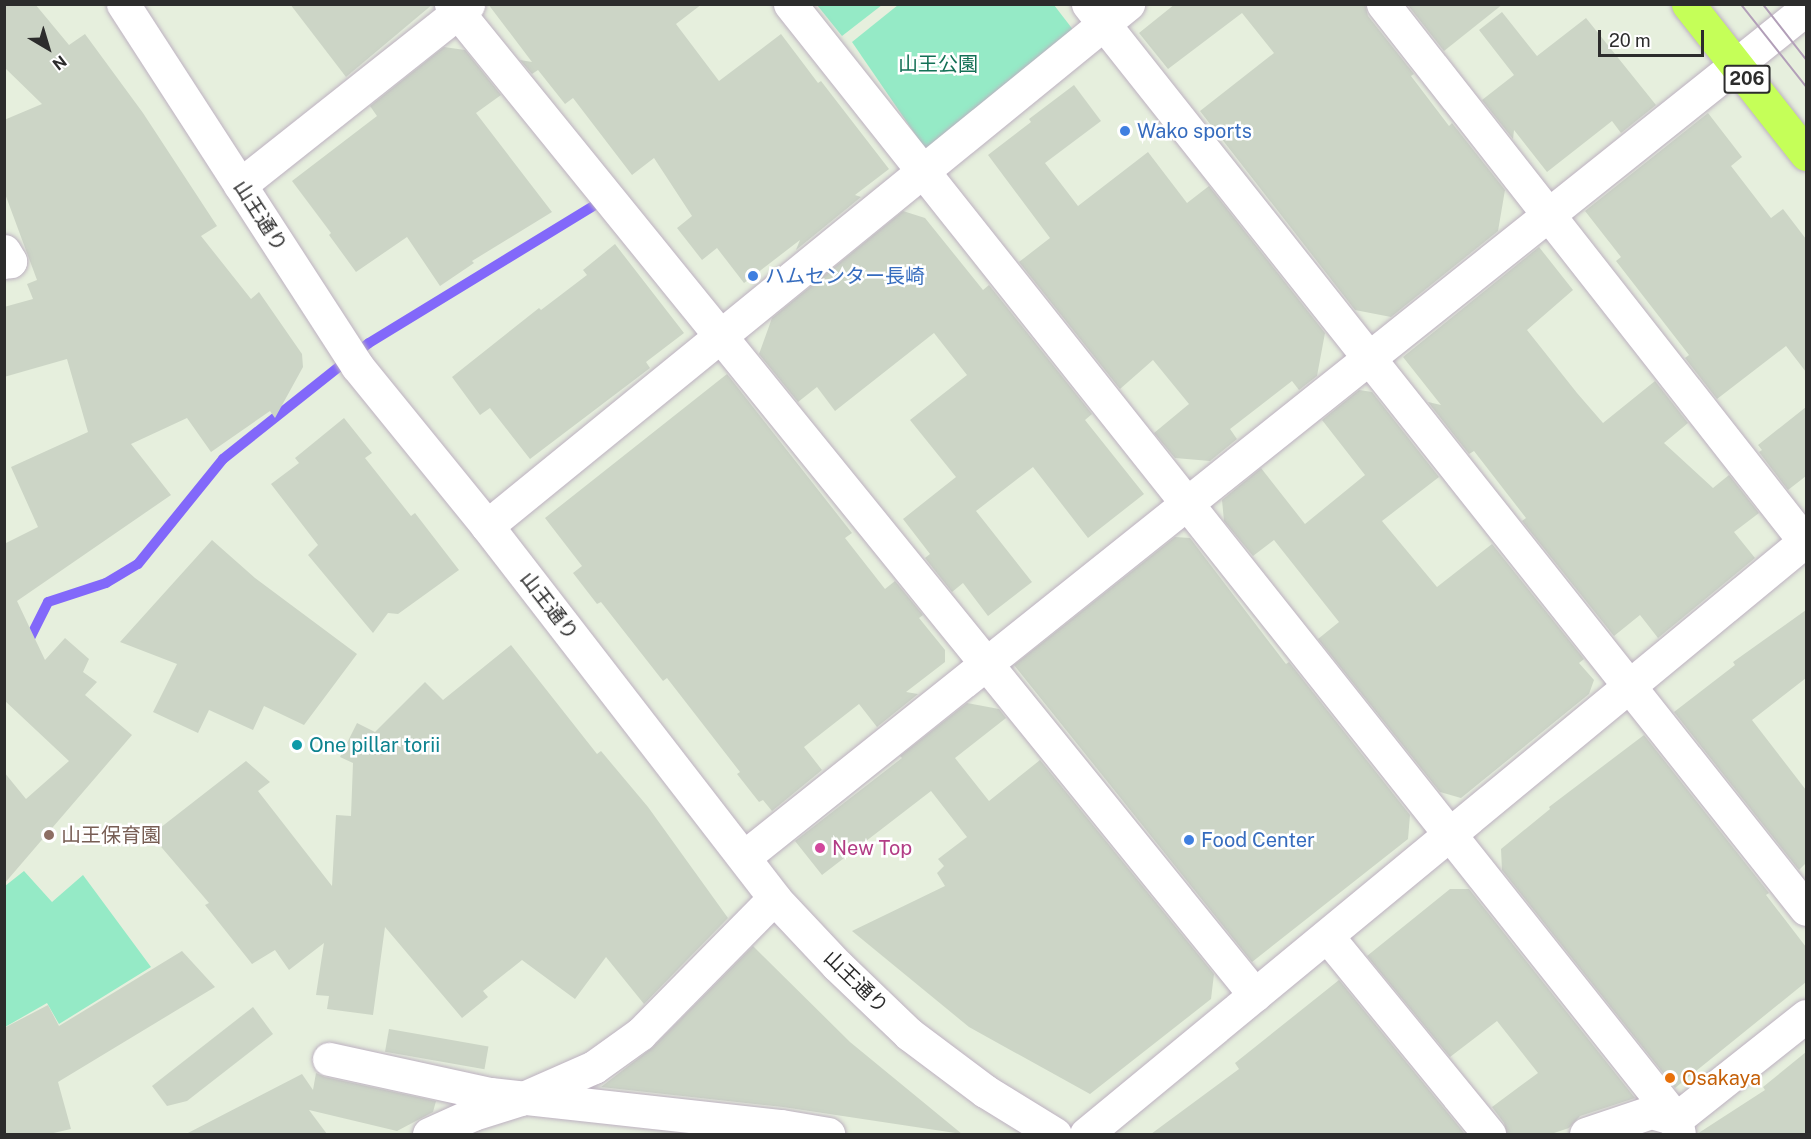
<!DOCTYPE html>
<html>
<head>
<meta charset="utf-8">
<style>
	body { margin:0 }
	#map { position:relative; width:1811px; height:1139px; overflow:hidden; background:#e6efdd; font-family:"Public Sans","Noto Sans JP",sans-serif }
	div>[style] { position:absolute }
	.green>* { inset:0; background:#95eac6 }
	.stream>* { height:10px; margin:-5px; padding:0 5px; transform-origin:5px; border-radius:5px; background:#8268fa }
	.building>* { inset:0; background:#ccd5c6; transform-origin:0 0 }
	.roads { filter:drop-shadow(0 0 2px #bdb1c1) drop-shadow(0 0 2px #bdb1c1) }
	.minor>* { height:33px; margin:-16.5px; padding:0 16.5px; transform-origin:16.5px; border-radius:16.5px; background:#fff }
	.highway>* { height:33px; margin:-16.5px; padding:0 16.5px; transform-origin:16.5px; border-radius:16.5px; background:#c5ff58 }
	.tram>* { height:1.5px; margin:-0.75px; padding:0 0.75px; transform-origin:0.75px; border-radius:0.75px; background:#b29fb8 }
	.dots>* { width:16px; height:16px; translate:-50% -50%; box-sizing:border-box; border:3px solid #fff; border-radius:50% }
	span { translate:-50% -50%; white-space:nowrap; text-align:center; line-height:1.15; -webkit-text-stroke:5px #fff; paint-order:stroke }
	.shield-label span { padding:2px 4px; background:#fff; border:2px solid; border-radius:4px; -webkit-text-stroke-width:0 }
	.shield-label { font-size:18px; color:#2c2c2c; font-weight:700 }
	.park-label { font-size:20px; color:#147156 }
	.shop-label { font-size:20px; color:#366cbe }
	.left { translate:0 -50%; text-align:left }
	.street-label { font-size:20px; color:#2c2c2c }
	.culture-label { font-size:20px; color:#0d838f }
	.education-label { font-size:20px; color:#785e54 }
	.hotel-label { font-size:20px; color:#b23c85 }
	.food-label { font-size:20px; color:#c56008 }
	.frame { position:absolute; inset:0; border:6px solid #2c2c2c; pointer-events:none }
	.north { position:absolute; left:18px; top:18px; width:60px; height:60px; -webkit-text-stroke:4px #fff; paint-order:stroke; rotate:142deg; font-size:16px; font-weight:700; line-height:24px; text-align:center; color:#2c2c2c }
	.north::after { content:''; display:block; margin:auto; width:21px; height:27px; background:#2c2c2c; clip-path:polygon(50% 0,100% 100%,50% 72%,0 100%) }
	.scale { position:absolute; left:1598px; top:30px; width:106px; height:27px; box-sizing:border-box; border:3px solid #2c2c2c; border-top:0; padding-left:8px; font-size:18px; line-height:21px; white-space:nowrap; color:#2c2c2c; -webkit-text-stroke:4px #fff; paint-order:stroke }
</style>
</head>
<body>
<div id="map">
	<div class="green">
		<div style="clip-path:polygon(817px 5px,882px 5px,842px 36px)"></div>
		<div style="clip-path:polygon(898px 5px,1054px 5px,1074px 31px,926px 150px,852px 42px)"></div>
		<div style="clip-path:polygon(24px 871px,52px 902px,83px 875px,151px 967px,59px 1024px,47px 1003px,5px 1027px,5px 886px)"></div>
	</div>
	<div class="stream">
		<div style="left:27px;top:644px;width:47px;rotate:-63.4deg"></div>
		<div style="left:48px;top:602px;width:61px;rotate:-18.1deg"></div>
		<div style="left:106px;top:583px;width:37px;rotate:-31deg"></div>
		<div style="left:138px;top:564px;width:135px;rotate:-51deg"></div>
		<div style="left:223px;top:459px;width:186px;rotate:-38.5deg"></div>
		<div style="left:369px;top:343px;width:271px;rotate:-31.4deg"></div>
	</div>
	<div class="building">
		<div style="clip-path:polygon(4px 4px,35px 4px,69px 45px,85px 34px,143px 113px,217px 226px,201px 236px,251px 299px,259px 292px,302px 354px,303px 367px,275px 418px,270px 411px,211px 452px,187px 418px,131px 444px,171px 495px,17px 601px,45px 660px,65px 638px,89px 659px,83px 672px,97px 682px,85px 695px,132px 735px,4px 884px,4px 772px,26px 799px,69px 761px,4px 700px,4px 544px,38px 527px,11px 467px,88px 432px,67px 359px,4px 377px,4px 307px,33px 299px,27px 284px,37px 280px,4px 191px,4px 120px,42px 104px,4px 67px)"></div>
		<div style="clip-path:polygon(290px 4px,433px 4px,346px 77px)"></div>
		<div style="clip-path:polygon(488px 4px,702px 4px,676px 24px,719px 81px,781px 34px,818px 83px,821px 81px,889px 169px,855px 195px,861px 197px,796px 250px,800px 240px,744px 283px,717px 248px,702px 260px,677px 228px,692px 216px,654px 158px,632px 175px,573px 98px,565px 104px,538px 70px,532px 74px,520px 60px,532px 62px)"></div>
		<div style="clip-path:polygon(1175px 4px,1365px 4px,1368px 16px,1414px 74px,1411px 76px,1449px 126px,1452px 123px,1505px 190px,1498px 231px,1391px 317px,1355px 310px,1200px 111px,1274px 53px,1242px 13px,1168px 69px,1139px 33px)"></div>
		<div style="clip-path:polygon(1407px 4px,1503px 4px,1444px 51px)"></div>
		<div style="clip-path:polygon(1502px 12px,1537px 56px,1586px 18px,1656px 105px,1621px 133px,1612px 121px,1547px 172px,1514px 130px,1513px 139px,1482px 100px,1514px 75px,1479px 30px)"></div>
		<div style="clip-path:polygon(444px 47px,465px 50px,501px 95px,476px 113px,552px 212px,472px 261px,474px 263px,440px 286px,407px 237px,356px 272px,329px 235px,331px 233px,292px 181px,377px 116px,370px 106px)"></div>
		<div style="clip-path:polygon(1074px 85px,1101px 121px,1045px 163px,1078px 206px,1148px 152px,1187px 203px,1209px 186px,1325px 333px,1317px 376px,1299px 390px,1292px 381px,1230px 429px,1237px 439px,1210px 461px,1175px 458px,1154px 433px,1189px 404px,1153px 360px,1120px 389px,1019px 262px,1050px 238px,988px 155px,1031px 122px,1029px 119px)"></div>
		<div style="clip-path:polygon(1708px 113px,1742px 157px,1731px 166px,1771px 218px,1783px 209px,1806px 239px,1806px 372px,1786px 346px,1717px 399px,1685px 358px,1689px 355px,1616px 261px,1621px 257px,1585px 211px)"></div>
		<div style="clip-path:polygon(903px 211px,925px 218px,983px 290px,989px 285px,1092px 414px,1085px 420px,1144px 494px,1088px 538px,1033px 467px,976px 511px,1032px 582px,988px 616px,963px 583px,952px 592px,925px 558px,930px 554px,903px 519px,956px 477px,910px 420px,967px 375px,934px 333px,835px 411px,817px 387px,798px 402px,759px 354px,772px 318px)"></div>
		<div style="clip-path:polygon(615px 244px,684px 333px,646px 362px,650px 368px,530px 459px,490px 408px,480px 415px,452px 377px,539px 308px,541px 310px,587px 275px,583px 270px)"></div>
		<div style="clip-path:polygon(1539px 247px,1573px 290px,1527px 330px,1577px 393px,1603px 423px,1655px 381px,1688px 423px,1664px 443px,1713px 488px,1729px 475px,1759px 513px,1734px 532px,1755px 558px,1658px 638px,1640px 615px,1614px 636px,1522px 521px,1526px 518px,1474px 451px,1469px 454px,1428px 402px,1441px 405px,1403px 357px)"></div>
		<div style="clip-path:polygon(727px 374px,852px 533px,845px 538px,885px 589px,895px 581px,923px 615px,919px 618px,945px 650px,945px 662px,906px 692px,918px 694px,877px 727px,859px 704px,804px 747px,822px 770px,772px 811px,763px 800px,759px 802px,737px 774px,740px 772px,667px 678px,663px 681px,601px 602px,597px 604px,573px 573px,582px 566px,545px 518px)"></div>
		<div style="clip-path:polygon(1359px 390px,1372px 392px,1439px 477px,1382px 521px,1437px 587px,1492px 544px,1584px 659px,1579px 663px,1594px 680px,1589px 694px,1461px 798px,1440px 792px,1318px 639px,1339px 622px,1274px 540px,1253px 556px,1224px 521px,1222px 500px,1261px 468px,1305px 524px,1365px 475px,1322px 420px)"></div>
		<div style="clip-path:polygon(1806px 407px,1806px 476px,1788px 490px,1759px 452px,1762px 450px,1758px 445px)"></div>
		<div style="clip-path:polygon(344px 418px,372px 453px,365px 458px,411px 516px,415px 513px,459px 570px,398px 614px,388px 613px,373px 633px,308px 555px,318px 545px,271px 484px,299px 463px,295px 458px)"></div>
		<div style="clip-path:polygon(1175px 537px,1190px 538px,1286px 664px,1289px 662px,1410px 815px,1408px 839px,1252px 962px,1014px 665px)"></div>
		<div style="clip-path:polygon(212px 540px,255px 578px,357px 654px,304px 725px,264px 706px,253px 730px,209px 710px,198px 733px,153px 712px,177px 664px,120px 642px)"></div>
		<div style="clip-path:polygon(1806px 610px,1806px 678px,1752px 720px,1806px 790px,1806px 863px,1799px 870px,1674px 712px,1735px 665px,1733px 662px)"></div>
		<div style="clip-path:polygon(511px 645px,597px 754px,601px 751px,648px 807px,728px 918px,644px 1004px,606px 957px,575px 999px,522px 960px,483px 991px,488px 997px,462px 1018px,385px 927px,373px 1015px,327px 1009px,329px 996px,316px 995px,324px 943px,289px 970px,275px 950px,252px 964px,205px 905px,209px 903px,151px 835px,246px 761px,270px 782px,258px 791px,332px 886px,336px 815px,351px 816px,353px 763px,340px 757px,357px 723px,375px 732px,425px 682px,443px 700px)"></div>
		<div style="clip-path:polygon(967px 703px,999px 709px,1006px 718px,955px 758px,989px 801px,1040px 760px,1214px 974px,1211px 999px,1090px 1094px,969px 1027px,852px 931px,945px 886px,937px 873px,944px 866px,938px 859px,967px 837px,931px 791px,822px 875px,795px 841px,902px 758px,900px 756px)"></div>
		<div style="clip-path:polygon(1644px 735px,1769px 893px,1766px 895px,1806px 947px,1806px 982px,1675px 1088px,1502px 870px,1501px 849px,1550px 809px,1549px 807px)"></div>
		<div style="clip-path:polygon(1450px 889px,1469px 889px,1635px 1098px,1580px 1116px,1569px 1128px,1551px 1134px,1507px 1134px,1504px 1123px,1492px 1107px,1538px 1073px,1497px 1021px,1450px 1057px,1367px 956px)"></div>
		<div style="clip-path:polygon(753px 946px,850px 1042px,962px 1134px,783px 1107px,601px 1087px,653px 1047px)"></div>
		<div style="clip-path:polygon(182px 951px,215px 987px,58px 1082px,71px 1129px,49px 1134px,4px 1134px,4px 1028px,48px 1005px,59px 1026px)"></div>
		<div style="clip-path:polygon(1339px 980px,1465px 1134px,1151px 1134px,1239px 1069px,1235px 1063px)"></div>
		<div style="clip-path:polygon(253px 1007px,273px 1034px,187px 1101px,167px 1106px,152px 1086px)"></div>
		<div style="left:389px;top:1029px;width:101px;height:23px;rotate:10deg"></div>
		<div style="clip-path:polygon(1806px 1052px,1806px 1134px,1697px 1134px,1765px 1090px,1763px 1087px)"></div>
		<div style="clip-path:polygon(316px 1073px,325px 1077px,436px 1101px,433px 1112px,397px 1131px,309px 1110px,327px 1134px,186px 1134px,302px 1074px,313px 1090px)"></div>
	</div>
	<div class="roads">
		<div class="minor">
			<div style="left:123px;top:4px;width:431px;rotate:57.1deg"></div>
			<div style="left:357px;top:366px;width:206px;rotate:50.9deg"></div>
			<div style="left:487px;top:526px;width:470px;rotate:52.3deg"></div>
			<div style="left:774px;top:898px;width:92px;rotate:46.8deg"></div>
			<div style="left:837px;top:965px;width:100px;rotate:43.8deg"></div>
			<div style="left:909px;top:1034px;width:95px;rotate:36.9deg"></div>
			<div style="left:985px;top:1091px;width:82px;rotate:31.6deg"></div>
			<div style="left:451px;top:4px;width:1276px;rotate:50.95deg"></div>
			<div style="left:790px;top:4px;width:1424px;rotate:51.53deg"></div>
			<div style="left:1676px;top:1119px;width:15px;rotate:79deg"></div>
			<div style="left:1088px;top:4px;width:1155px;rotate:51.57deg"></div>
			<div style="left:1383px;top:4px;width:685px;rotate:51.88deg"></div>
			<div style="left:240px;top:185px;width:291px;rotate:-38.4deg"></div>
			<div style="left:4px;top:251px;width:12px;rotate:59deg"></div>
			<div style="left:10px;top:261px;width:6px;rotate:171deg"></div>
			<div style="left:487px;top:526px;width:827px;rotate:-39.16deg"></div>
			<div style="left:744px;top:857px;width:1359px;rotate:-38.61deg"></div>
			<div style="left:1327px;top:936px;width:256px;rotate:50.7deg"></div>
			<div style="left:329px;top:1059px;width:165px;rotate:12.3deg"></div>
			<div style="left:490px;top:1094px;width:293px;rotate:6.3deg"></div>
			<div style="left:781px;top:1126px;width:48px;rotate:9.7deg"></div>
			<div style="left:1676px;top:1119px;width:166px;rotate:-38.4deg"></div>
			<div style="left:429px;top:1134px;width:48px;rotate:-24.4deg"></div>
			<div style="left:473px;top:1114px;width:50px;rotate:-17.4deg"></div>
			<div style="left:521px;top:1099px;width:80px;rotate:-23.7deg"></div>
			<div style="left:594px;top:1067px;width:57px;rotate:-35.7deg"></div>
			<div style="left:640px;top:1034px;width:191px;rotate:-45.4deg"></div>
			<div style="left:1086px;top:1134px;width:933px;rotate:-39.52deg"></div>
			<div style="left:1586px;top:1134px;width:69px;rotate:-18.7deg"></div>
			<div style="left:1651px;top:1112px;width:26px;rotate:16deg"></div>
		</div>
		<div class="highway">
			<div style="left:1688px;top:4px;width:191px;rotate:51.8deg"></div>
		</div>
	</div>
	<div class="tram">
		<div style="left:1741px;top:4px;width:105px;rotate:51.6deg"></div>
		<div style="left:1763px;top:4px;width:70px;rotate:52deg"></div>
	</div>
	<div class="dots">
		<div style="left:1125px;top:131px;background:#3f7fe0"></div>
		<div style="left:753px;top:276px;background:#3f7fe0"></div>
		<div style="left:297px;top:745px;background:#0f9aa8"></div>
		<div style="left:49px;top:835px;background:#8d6e63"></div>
		<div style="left:1189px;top:840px;background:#3f7fe0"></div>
		<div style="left:820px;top:848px;background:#d1479c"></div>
		<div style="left:1670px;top:1078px;background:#e8710a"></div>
	</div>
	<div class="shield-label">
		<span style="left:1747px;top:79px">206</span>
	</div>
	<div class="park-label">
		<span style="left:938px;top:64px">山王公園</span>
	</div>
	<div class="shop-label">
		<span class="left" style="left:1137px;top:131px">Wako sports</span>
		<span class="left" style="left:765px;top:276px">ハムセンター長崎</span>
		<span class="left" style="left:1201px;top:840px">Food Center</span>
	</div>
	<div class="street-label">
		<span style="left:260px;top:216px;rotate:57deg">山王通り</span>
		<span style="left:549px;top:606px;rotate:52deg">山王通り</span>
		<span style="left:856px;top:982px;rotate:44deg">山王通り</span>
	</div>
	<div class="culture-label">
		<span class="left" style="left:309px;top:745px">One pillar torii</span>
	</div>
	<div class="education-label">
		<span class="left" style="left:61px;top:835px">山王保育園</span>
	</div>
	<div class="hotel-label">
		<span class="left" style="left:832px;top:848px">New Top</span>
	</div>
	<div class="food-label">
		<span class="left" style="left:1682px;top:1078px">Osakaya</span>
	</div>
	<div class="frame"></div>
	<div class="north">N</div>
	<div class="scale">20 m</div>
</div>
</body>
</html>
